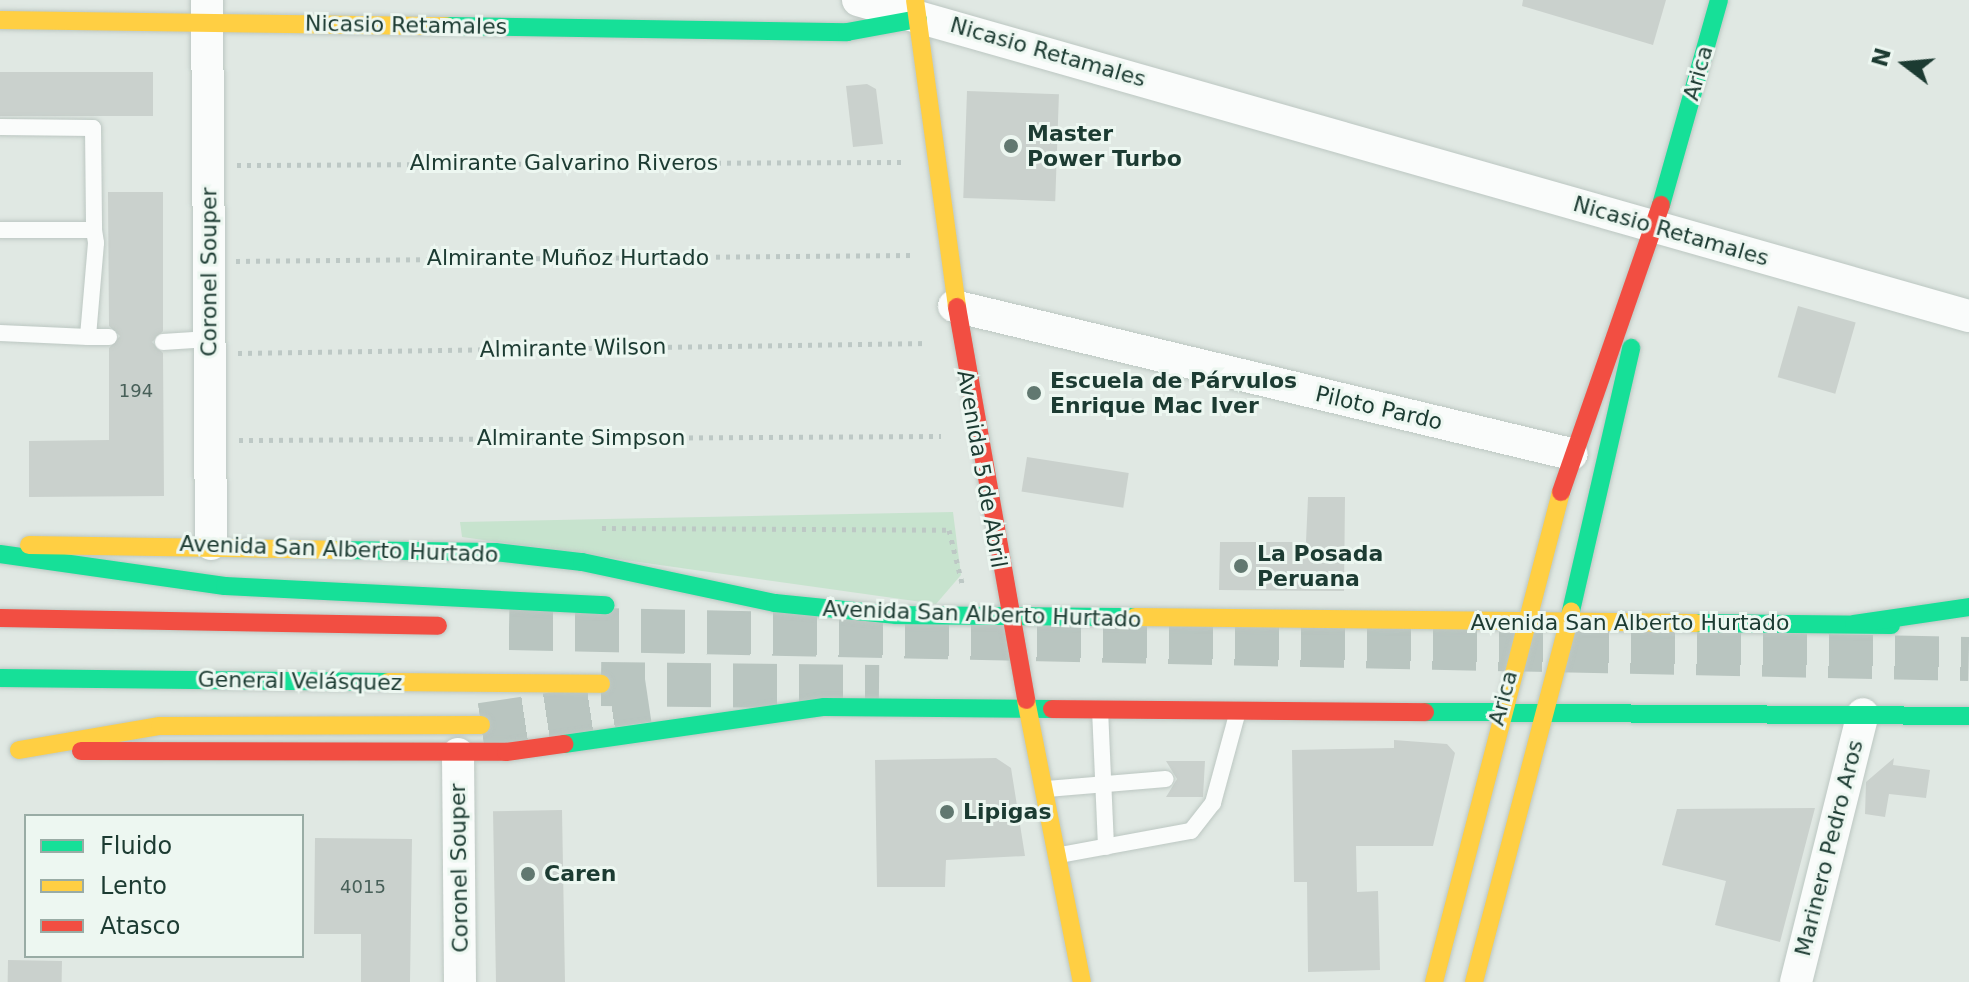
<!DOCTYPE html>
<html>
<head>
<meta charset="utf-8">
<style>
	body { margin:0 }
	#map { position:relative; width:1969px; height:982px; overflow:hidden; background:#e0e8e3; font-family:"DejaVu Sans",sans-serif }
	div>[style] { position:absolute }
	.green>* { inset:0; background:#c7e3ce }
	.building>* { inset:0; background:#cad1cd; transform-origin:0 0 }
	.highway-tunnel>* { height:44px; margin-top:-22px; transform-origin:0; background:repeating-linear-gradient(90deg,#b9c5c0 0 44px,transparent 0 66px) }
	.path>* { height:5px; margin-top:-2.5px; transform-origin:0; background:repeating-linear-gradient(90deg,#bdc8c5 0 4px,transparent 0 10px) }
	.roads { filter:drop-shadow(0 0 2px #bcc7c2) drop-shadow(0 0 2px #bcc7c2) }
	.lane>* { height:16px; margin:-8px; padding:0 8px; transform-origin:8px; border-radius:8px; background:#fafcfb }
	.street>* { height:32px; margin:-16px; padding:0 16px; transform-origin:16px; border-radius:16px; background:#fafcfb }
	.fast>* { height:18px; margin:-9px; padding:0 9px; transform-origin:9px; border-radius:9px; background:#16e098 }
	.slow>* { height:18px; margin:-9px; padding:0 9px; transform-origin:9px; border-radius:9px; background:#ffcf43 }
	.jam>* { height:18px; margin:-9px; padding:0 9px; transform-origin:9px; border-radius:9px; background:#f24e42 }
	.dots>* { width:22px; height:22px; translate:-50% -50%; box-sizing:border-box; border:4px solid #edf7f1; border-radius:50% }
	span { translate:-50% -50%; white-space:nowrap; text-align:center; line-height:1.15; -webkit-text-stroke:6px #edf7f1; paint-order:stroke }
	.number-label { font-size:18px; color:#486059 }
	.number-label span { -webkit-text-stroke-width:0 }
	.street-label { font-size:22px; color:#1c3b32 }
	.poi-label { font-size:22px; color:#1c3b32; font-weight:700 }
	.left { translate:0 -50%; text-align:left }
	.legend { position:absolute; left:24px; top:814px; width:280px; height:144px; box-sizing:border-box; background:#edf7f1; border:2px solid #99aca5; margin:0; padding:10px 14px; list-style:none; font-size:24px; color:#1c3b32 }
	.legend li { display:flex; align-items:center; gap:16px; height:40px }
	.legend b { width:40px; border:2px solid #99aca5 }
	.north { position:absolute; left:1865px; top:24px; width:80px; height:80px; -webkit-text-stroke:6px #edf7f1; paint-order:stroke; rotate:286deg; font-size:22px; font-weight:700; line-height:32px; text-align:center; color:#1c3b32 }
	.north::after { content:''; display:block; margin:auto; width:28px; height:36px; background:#1c3b32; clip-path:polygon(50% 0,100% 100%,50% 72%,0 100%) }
</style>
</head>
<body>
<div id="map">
	<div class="green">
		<div style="clip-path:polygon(953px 512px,961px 575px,936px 604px,462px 537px,460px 522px)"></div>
	</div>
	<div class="building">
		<div style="clip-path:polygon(1523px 0,1666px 0,1653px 45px,1522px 6px)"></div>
		<div style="left:0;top:72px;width:153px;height:44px"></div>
		<div style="clip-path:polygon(867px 84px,876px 89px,883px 144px,853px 147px,846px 86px)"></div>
		<div style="left:967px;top:91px;width:92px;height:107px;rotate:2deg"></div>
		<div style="clip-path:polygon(108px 192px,163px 192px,163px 331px,152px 342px,163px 353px,164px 496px,29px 497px,29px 441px,109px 440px,109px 348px,120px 336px,109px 326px)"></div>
		<div style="left:1798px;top:306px;width:60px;height:74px;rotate:16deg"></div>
		<div style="left:1027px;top:457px;width:103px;height:35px;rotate:9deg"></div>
		<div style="clip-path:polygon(1308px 497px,1345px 497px,1344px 591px,1219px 590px,1220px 542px,1306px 542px)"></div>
		<div style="clip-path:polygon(1394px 740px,1447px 744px,1455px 753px,1433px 846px,1356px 846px,1357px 892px,1378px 891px,1380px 970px,1308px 972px,1307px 882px,1294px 882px,1292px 750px,1394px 748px)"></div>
		<div style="clip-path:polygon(996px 758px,1011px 768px,1025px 856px,946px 860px,945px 887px,877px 887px,875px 760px)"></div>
		<div style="clip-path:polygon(1894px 758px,1893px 765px,1930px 770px,1926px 798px,1889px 794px,1885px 817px,1865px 814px,1866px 782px)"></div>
		<div style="clip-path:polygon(1166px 761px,1205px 761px,1203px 797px,1166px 797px,1177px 779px)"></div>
		<div style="clip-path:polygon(1815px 808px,1780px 942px,1715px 925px,1726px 881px,1662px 865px,1677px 809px)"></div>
		<div style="left:562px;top:810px;width:172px;height:69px;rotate:89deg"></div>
		<div style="clip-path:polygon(315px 838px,412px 839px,410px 982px,361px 982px,361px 934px,314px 934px)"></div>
		<div style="left:8px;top:960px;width:54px;height:22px;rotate:1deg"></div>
	</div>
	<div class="highway-tunnel">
		<div style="left:509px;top:628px;width:1460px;rotate:1.22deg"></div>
		<div style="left:601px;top:684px;width:278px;rotate:0.6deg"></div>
		<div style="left:481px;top:725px;width:169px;rotate:-8.5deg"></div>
	</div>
	<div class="path">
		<div style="left:237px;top:165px;width:666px;rotate:-0.26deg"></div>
		<div style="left:236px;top:261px;width:678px;rotate:-0.51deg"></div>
		<div style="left:238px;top:353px;width:690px;rotate:-0.83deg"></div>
		<div style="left:239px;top:440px;width:702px;rotate:-0.33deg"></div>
		<div style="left:602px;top:528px;width:347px;rotate:0.3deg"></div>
		<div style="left:949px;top:530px;width:55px;rotate:76.2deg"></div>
	</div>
	<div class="roads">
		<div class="lane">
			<div style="left:0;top:127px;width:93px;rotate:0.6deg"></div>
			<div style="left:93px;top:128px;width:102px;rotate:89.4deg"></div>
			<div style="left:0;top:230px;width:94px"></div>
			<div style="left:94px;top:230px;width:13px;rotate:81deg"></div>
			<div style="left:96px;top:243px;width:94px;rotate:94.9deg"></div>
			<div style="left:88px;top:337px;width:88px;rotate:-177.4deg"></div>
			<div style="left:88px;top:337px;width:21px"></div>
			<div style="left:163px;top:342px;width:46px;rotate:-3.7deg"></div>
			<div style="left:1100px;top:709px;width:138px;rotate:87.5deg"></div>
			<div style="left:1047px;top:789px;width:119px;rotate:-4.8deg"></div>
			<div style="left:1060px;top:855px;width:133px;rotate:-10.4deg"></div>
			<div style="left:1191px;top:831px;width:36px;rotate:-52deg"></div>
			<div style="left:1213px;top:803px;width:95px;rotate:-74.8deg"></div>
		</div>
		<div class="street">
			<div style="left:207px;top:0;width:544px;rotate:89.58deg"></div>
			<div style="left:858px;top:0;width:1155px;rotate:15.88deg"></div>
			<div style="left:954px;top:306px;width:635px;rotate:13.49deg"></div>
			<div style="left:458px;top:754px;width:228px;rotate:89.5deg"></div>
			<div style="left:1796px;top:982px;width:276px;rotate:-76deg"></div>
		</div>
		<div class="fast">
			<div style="left:447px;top:26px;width:400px;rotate:0.9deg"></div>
			<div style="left:847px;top:32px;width:72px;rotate:-10.4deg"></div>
			<div style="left:1661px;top:205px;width:213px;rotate:-74.2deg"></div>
			<div style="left:334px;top:550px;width:161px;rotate:0.7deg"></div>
			<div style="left:495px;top:552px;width:88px;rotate:6.6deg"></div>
			<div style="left:582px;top:562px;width:197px;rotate:12deg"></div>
			<div style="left:775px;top:603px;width:122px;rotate:5.7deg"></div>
			<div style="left:896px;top:615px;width:239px;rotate:0.5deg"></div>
			<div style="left:0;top:554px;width:227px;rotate:8.1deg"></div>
			<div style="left:225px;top:586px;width:381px;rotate:2.9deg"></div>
			<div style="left:1571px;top:611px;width:270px;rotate:-77.1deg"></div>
			<div style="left:1696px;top:623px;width:195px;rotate:0.6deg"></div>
			<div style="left:1854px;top:624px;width:116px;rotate:-8.4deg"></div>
			<div style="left:0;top:678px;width:388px;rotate:0.6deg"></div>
			<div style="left:1425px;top:712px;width:544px;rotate:0.42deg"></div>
			<div style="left:564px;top:744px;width:263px;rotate:-8.1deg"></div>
			<div style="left:824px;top:707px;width:228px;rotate:0.5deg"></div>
		</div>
		<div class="slow">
			<div style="left:915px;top:0;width:310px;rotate:82.2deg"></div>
			<div style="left:0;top:20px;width:447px;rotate:0.8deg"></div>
			<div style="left:29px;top:545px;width:305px;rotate:0.9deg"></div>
			<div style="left:1135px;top:617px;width:561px;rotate:0.61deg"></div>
			<div style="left:388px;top:682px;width:213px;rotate:0.5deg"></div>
			<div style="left:1026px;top:700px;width:288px;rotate:78.8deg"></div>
			<div style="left:19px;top:750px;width:143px;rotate:-9.7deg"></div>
			<div style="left:160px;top:726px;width:321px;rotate:-0.2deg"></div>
			<div style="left:1434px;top:982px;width:506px;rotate:-75.47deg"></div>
			<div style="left:1474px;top:982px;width:383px;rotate:-75.3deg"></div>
		</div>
		<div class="jam">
			<div style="left:957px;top:307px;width:399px;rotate:80deg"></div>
			<div style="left:1561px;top:492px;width:304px;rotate:-70.8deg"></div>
			<div style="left:0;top:618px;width:438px;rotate:1deg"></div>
			<div style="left:1052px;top:709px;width:373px;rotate:0.5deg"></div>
			<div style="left:81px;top:751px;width:425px;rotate:0.1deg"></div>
			<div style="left:506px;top:752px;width:59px;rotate:-7.9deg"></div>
		</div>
	</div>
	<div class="dots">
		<div style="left:1011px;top:146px;background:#617870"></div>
		<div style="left:1034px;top:393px;background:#617870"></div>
		<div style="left:1241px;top:566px;background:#617870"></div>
		<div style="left:947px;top:812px;background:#617870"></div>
		<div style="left:528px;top:874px;background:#617870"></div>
	</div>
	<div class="number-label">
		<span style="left:136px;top:391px">194</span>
		<span style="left:363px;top:887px">4015</span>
	</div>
	<div class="street-label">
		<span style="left:406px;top:25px;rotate:1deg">Nicasio Retamales</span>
		<span style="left:1048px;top:52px;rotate:16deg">Nicasio Retamales</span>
		<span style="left:1698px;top:73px;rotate:-74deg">Arica</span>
		<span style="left:564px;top:163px">Almirante Galvarino Riveros</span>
		<span style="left:1671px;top:231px;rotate:16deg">Nicasio Retamales</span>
		<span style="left:568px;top:258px">Almirante Muñoz Hurtado</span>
		<span style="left:209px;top:272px;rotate:-90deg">Coronel Souper</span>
		<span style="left:573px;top:348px;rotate:-1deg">Almirante Wilson</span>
		<span style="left:1379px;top:408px;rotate:13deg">Piloto Pardo</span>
		<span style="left:581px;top:438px">Almirante Simpson</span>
		<span style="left:982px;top:469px;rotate:80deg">Avenida 5 de Abril</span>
		<span style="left:339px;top:549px;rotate:2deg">Avenida San Alberto Hurtado</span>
		<span style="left:982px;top:614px;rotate:2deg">Avenida San Alberto Hurtado</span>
		<span style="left:1630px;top:623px">Avenida San Alberto Hurtado</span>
		<span style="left:300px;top:681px;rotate:1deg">General Velásquez</span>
		<span style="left:1503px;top:698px;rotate:-75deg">Arica</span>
		<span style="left:1829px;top:848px;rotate:-76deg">Marinero Pedro Aros</span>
		<span style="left:459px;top:868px;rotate:-91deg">Coronel Souper</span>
	</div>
	<div class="poi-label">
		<span class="left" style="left:1027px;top:146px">Master<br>Power Turbo</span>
		<span class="left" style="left:1050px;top:393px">Escuela de Párvulos<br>Enrique Mac Iver</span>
		<span class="left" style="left:1257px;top:566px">La Posada<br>Peruana</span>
		<span class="left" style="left:963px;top:812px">Lipigas</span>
		<span class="left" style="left:544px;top:874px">Caren</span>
	</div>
	<ul class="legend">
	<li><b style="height:10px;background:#16e098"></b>Fluido</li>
	<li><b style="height:10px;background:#ffcf43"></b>Lento</li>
	<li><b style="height:10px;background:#f24e42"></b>Atasco</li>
	</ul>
	<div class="north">N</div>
</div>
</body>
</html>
